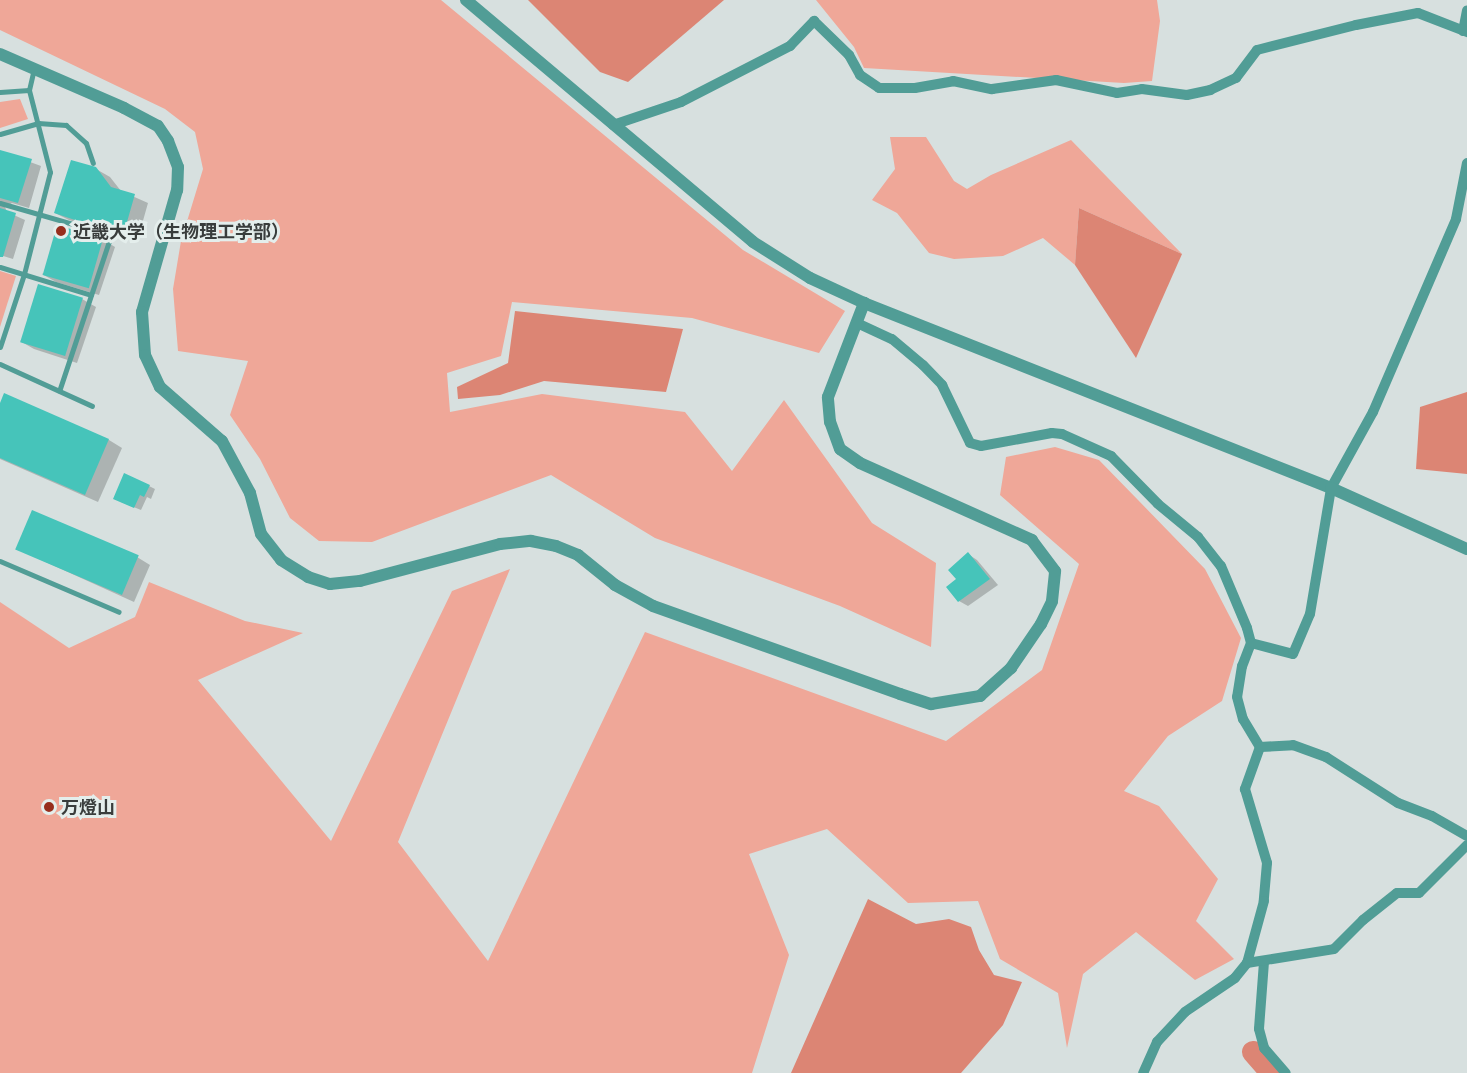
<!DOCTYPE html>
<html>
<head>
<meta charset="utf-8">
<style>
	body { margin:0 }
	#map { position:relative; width:1467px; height:1073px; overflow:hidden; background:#d7e0df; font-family:Manrope,"Noto Sans JP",sans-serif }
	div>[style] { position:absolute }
	.green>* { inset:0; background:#efa798 }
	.water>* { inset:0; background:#dc8574 }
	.shadow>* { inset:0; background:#0003 }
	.river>* { height:22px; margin:-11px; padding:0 11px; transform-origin:11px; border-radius:11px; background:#dc8574 }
	.building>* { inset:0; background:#46c4ba; transform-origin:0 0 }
	.service>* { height:5px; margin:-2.5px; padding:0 2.5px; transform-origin:2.5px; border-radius:2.5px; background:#519d96 }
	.minor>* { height:10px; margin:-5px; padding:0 5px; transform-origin:5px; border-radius:5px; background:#519d96 }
	.tertiary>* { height:12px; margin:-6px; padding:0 6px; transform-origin:6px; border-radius:6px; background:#519d96 }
	.dots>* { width:16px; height:16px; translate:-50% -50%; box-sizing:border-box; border:3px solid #e4eeec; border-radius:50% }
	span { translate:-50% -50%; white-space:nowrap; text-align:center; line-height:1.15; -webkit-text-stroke:6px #e4eeec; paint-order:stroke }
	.poi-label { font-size:18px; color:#393d3c; font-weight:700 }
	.left { translate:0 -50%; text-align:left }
</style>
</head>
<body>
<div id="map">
	<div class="green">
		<div style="clip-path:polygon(0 0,441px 0,743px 250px,845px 311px,819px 353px,692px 318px,512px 302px,501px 356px,447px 373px,450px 412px,542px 394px,685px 412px,732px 471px,784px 400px,872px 523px,936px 563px,931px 647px,840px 606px,655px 538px,551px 475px,372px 542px,319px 541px,290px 518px,260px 459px,230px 415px,248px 361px,178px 351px,173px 289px,181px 241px,203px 169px,195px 132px,165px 109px,0 30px)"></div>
		<div style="clip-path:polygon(816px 0,1157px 0,1160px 21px,1152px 81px,1124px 83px,864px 68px,854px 47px)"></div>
		<div style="clip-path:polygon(20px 99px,28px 119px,0 128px,0 102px)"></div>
		<div style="clip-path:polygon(890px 137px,926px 137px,954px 181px,967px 189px,991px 175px,1071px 140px,1182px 254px,1079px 208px,1075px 265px,1043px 238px,1003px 256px,954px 259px,929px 253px,897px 213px,872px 200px,895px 169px)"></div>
		<div style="clip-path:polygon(0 271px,16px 276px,0 327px)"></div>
		<div style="clip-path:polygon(1055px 447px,1099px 460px,1138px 500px,1205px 569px,1241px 638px,1222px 701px,1168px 736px,1124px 791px,1159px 806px,1218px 879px,1196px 921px,1234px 959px,1195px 980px,1136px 932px,1083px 974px,1067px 1048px,1058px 993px,1000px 959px,978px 901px,908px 903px,827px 829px,749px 854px,789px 955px,752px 1073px,0 1073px,0 602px,69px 648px,135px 617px,149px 582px,245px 621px,303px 633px,198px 680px,331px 841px,452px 591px,510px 569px,398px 842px,488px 961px,645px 632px,946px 741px,1042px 670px,1079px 564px,1000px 495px,1006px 457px)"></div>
	</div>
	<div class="water">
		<div style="clip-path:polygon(528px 0,724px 0,628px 82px,600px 72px)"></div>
		<div style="clip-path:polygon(1079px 208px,1182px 254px,1136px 358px,1075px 265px)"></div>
		<div style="clip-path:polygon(515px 311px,683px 329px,666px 392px,544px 381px,500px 395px,458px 399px,457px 387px,508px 363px)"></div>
		<div style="clip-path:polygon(1467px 392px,1467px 474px,1416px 469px,1420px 407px)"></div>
		<div style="clip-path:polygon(868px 899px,916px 924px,949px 919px,971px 927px,979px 950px,994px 975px,1022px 982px,1003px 1025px,961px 1073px,791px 1073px)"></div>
	</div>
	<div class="shadow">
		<div style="clip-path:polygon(0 151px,41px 166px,29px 208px,12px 203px,5px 207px,7px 212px,25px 220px,13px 259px,0 255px)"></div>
		<div style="clip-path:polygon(96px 169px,110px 177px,121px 191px,148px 203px,137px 242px,69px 220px,55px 213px)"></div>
		<div style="clip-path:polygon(102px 239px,115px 247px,99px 295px,56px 282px,42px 274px)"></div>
		<div style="clip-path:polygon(82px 299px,96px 307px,77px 363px,34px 349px,20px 341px)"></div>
		<div style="clip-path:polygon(0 406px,109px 440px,122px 448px,98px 502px,0 459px)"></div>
		<div style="clip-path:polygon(149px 486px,155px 489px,151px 499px,147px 497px,141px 510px,121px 502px)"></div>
		<div style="clip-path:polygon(17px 549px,137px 557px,150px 565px,134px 602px)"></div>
		<div style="clip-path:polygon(968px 554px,977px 560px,998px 585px,968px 606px,959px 601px,958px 579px)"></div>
	</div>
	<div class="river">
		<div style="left:1253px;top:1052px;width:28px;rotate:49deg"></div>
	</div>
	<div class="building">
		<div style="clip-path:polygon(0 150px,32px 159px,18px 203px,0 198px)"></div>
		<div style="clip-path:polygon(71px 160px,96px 167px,111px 187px,135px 194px,123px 236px,54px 213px)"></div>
		<div style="clip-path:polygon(0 208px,16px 213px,3px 257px,0 257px)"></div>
		<div style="left:57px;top:225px;width:48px;height:52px;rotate:16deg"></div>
		<div style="left:38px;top:284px;width:47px;height:61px;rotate:17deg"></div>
		<div style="clip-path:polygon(4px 393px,109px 439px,85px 495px,0 458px,0 403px)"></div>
		<div style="clip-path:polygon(124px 473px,150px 485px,144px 497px,140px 495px,134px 508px,113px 499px)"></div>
		<div style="left:32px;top:510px;width:116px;height:43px;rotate:23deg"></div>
		<div style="clip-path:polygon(968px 552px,990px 579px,958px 602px,946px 587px,956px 579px,948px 570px)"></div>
	</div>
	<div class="service">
		<div style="left:0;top:92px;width:29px;rotate:-4deg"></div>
		<div style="left:0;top:134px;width:40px;rotate:-16deg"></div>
		<div style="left:38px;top:123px;width:28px;rotate:4deg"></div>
		<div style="left:66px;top:125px;width:27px;rotate:42deg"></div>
		<div style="left:86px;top:143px;width:21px;rotate:71deg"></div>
		<div style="left:0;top:203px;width:116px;rotate:16.1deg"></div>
		<div style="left:111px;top:235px;width:164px;rotate:108.4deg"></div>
		<div style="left:0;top:267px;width:95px;rotate:17.1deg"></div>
		<div style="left:0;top:347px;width:77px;rotate:-71.8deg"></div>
		<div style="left:24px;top:274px;width:105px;rotate:-75.7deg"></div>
		<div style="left:50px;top:172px;width:85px;rotate:-104.4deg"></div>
		<div style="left:29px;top:90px;width:22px;rotate:-77deg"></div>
		<div style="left:0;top:364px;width:101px;rotate:24.5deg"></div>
		<div style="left:0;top:561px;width:129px;rotate:23.2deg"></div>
	</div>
	<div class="minor">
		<div style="left:1463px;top:31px;width:21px;rotate:-79deg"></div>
		<div style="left:613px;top:125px;width:72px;rotate:-18.7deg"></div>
		<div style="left:681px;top:102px;width:123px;rotate:-27.2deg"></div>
		<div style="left:790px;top:46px;width:35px;rotate:-46deg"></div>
		<div style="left:814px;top:21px;width:49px;rotate:44.2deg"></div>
		<div style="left:849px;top:55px;width:23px;rotate:61deg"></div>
		<div style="left:860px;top:75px;width:23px;rotate:34deg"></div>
		<div style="left:879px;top:88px;width:36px"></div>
		<div style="left:915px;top:88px;width:39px;rotate:-10deg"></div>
		<div style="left:953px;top:81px;width:40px;rotate:12deg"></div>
		<div style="left:992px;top:89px;width:65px;rotate:-8deg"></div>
		<div style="left:1056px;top:80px;width:62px;rotate:12deg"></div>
		<div style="left:1117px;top:93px;width:25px;rotate:-9deg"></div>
		<div style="left:1142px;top:89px;width:45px;rotate:7.6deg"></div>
		<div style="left:1187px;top:95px;width:24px;rotate:-12deg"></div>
		<div style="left:1210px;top:90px;width:29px;rotate:-25deg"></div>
		<div style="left:1236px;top:78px;width:35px;rotate:-53deg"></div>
		<div style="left:1257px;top:50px;width:102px;rotate:-14.2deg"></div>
		<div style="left:1356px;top:25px;width:63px;rotate:-11deg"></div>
		<div style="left:1418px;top:13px;width:53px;rotate:21.2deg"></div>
		<div style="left:857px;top:323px;width:38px;rotate:25deg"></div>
		<div style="left:892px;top:339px;width:40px;rotate:40deg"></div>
		<div style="left:923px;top:365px;width:28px;rotate:46deg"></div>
		<div style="left:942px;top:385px;width:64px;rotate:64.2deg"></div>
		<div style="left:970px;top:443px;width:11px;rotate:15deg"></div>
		<div style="left:981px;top:446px;width:72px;rotate:-10.4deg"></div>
		<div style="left:1052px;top:433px;width:10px;rotate:6deg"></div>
		<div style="left:1062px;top:434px;width:54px;rotate:24.2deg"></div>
		<div style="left:1111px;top:456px;width:67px;rotate:45.6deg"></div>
		<div style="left:1158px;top:504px;width:52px;rotate:39.5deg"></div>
		<div style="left:1198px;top:537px;width:37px;rotate:52deg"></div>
		<div style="left:1221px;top:566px;width:67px;rotate:67.2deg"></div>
		<div style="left:1247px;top:628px;width:16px;rotate:75deg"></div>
		<div style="left:1251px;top:643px;width:25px;rotate:111deg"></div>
		<div style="left:1242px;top:666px;width:31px;rotate:99deg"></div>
		<div style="left:1237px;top:697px;width:23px;rotate:75deg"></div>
		<div style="left:1243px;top:719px;width:33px;rotate:59deg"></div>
		<div style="left:1260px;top:747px;width:45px;rotate:109.7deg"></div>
		<div style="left:1245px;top:789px;width:77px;rotate:73.4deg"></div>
		<div style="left:1267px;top:863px;width:38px;rotate:95deg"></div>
		<div style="left:1264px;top:901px;width:64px;rotate:105.3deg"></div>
		<div style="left:1247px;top:963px;width:19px;rotate:129deg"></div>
		<div style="left:1235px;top:978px;width:60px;rotate:145.8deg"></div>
		<div style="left:1185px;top:1012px;width:41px;rotate:133deg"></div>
		<div style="left:1157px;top:1042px;width:34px;rotate:114deg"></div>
		<div style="left:1251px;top:643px;width:43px;rotate:14.7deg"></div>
		<div style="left:1293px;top:654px;width:43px;rotate:-67deg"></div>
		<div style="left:1310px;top:614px;width:128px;rotate:-80.5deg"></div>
		<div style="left:1331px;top:488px;width:87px;rotate:-61.1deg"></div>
		<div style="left:1373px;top:412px;width:210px;rotate:-66.7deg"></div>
		<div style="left:1456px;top:219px;width:57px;rotate:-78.9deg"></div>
		<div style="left:1260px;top:747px;width:33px;rotate:-3deg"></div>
		<div style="left:1293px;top:745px;width:35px;rotate:20deg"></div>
		<div style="left:1326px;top:757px;width:85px;rotate:32.6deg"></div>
		<div style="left:1398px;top:803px;width:36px;rotate:21deg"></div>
		<div style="left:1432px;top:816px;width:40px;rotate:29.7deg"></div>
		<div style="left:1264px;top:962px;width:67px;rotate:94.3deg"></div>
		<div style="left:1259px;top:1029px;width:20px;rotate:75deg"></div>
		<div style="left:1264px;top:1048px;width:33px;rotate:49deg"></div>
		<div style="left:1247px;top:963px;width:88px;rotate:-9.1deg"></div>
		<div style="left:1334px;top:949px;width:41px;rotate:-45deg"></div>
		<div style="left:1363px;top:920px;width:43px;rotate:-38.5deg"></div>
		<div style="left:1397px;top:893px;width:22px"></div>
		<div style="left:1419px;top:893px;width:68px;rotate:-45deg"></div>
	</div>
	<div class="tertiary">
		<div style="left:466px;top:0;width:375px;rotate:40.1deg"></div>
		<div style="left:753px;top:242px;width:67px;rotate:32.3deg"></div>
		<div style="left:810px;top:278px;width:60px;rotate:24.8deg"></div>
		<div style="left:864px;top:303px;width:502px;rotate:21.61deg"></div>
		<div style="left:1331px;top:488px;width:149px;rotate:24.2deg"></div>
		<div style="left:0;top:54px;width:135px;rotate:23.5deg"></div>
		<div style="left:124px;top:108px;width:38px;rotate:28deg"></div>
		<div style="left:158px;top:126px;width:18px;rotate:56deg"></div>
		<div style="left:168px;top:141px;width:28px;rotate:69deg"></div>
		<div style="left:178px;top:167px;width:23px;rotate:92deg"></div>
		<div style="left:177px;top:190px;width:127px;rotate:106deg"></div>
		<div style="left:142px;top:312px;width:43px;rotate:86deg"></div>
		<div style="left:145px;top:355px;width:35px;rotate:65deg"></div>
		<div style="left:160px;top:387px;width:82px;rotate:41.1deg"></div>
		<div style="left:222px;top:441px;width:59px;rotate:61.7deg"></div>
		<div style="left:250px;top:493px;width:42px;rotate:75deg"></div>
		<div style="left:261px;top:534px;width:33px;rotate:52deg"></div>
		<div style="left:281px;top:560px;width:32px;rotate:32deg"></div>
		<div style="left:308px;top:577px;width:23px;rotate:18deg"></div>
		<div style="left:330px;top:584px;width:30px;rotate:-6deg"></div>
		<div style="left:360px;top:581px;width:145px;rotate:-14.8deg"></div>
		<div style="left:500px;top:544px;width:31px;rotate:-6deg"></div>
		<div style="left:531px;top:541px;width:25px;rotate:11deg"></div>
		<div style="left:556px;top:546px;width:24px;rotate:22deg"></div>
		<div style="left:578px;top:555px;width:48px;rotate:39deg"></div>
		<div style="left:615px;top:585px;width:43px;rotate:28.9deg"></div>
		<div style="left:653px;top:606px;width:262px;rotate:19.6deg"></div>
		<div style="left:900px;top:694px;width:33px;rotate:18deg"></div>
		<div style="left:931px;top:704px;width:50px;rotate:-9.3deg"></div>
		<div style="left:980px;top:696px;width:42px;rotate:-42.1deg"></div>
		<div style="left:1011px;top:668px;width:53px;rotate:-55.7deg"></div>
		<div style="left:1041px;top:624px;width:25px;rotate:-64deg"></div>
		<div style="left:1052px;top:601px;width:30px;rotate:-84deg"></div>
		<div style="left:1055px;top:571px;width:39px;rotate:-127deg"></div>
		<div style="left:1032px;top:540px;width:188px;rotate:-155.9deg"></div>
		<div style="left:860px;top:463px;width:24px;rotate:-145deg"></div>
		<div style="left:840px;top:449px;width:29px;rotate:-110deg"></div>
		<div style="left:830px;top:422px;width:25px;rotate:-95deg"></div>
		<div style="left:828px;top:397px;width:101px;rotate:-69deg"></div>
	</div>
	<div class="dots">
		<div style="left:61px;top:231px;background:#972e1d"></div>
		<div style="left:49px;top:807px;background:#972e1d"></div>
	</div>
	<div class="poi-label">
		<span class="left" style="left:73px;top:231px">近畿大学（生物理工学部）</span>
		<span class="left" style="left:61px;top:807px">万燈山</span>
	</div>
</div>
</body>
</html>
